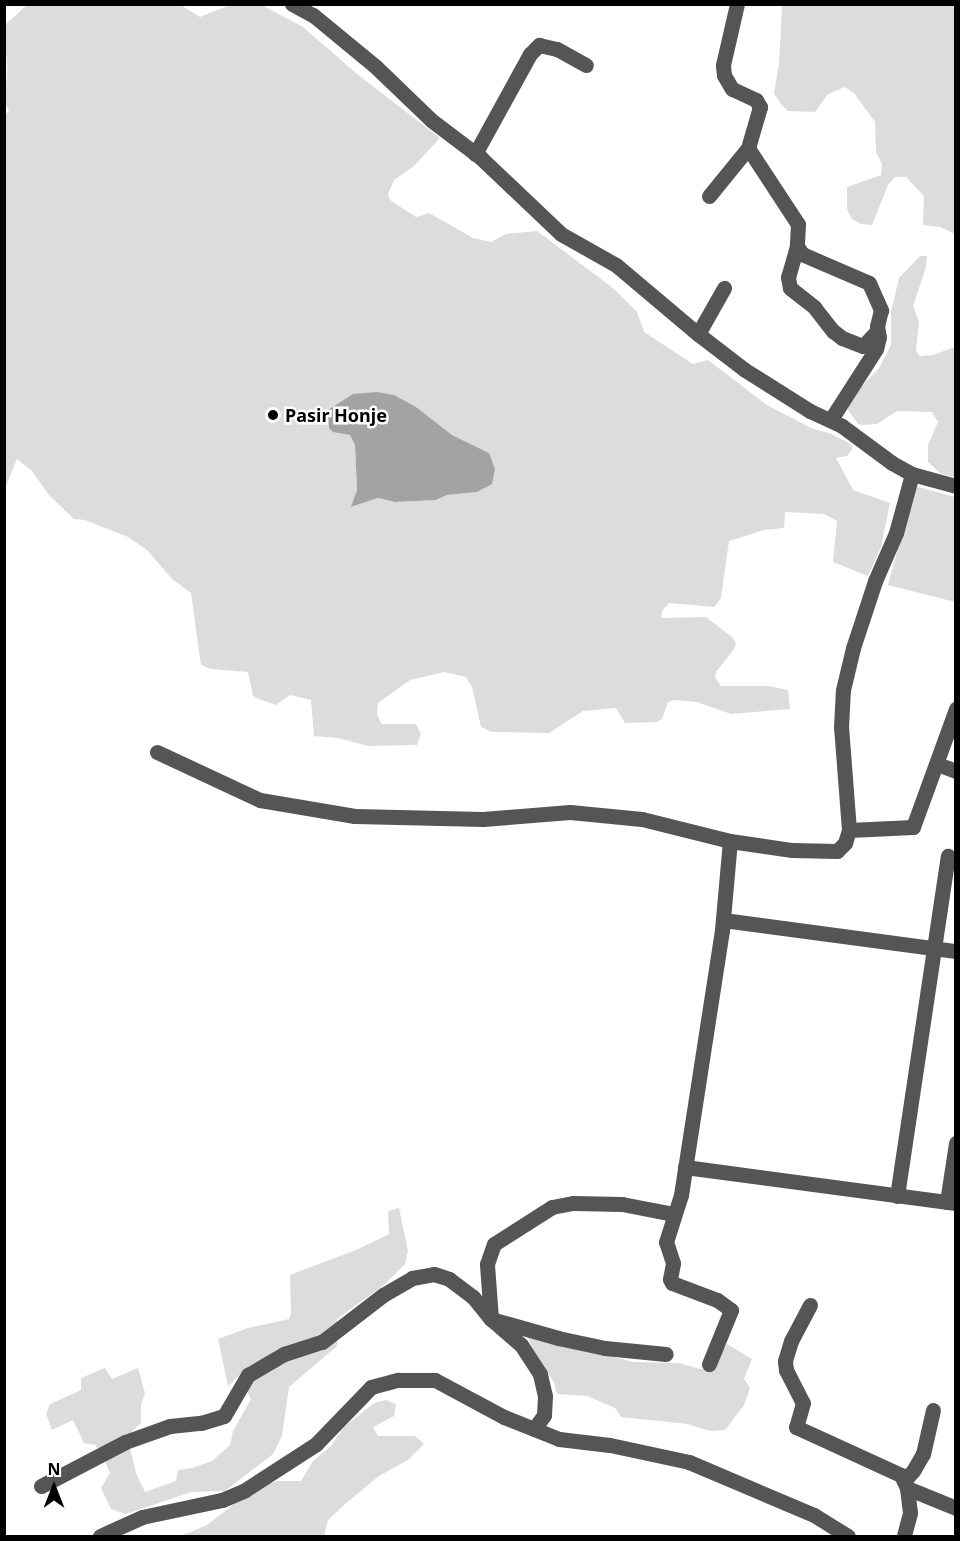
<!DOCTYPE html>
<html>
<head>
<meta charset="utf-8">
<style>
	body { margin:0 }
	#map { position:relative; width:960px; height:1541px; overflow:hidden; background:#fff; font-family:"Noto Sans",sans-serif }
	div>[style] { position:absolute }
	.green>* { inset:0; background:#dcdcdc }
	.water>* { inset:0; background:#a3a3a3 }
	.minor>* { height:15px; margin:-7.5px; padding:0 7.5px; transform-origin:7.5px; border-radius:7.5px; background:#555 }
	.dots>* { width:16px; height:16px; translate:-50% -50%; box-sizing:border-box; border:3px solid #fff; border-radius:50% }
	span { translate:-50% -50%; white-space:nowrap; text-align:center; line-height:1.15; -webkit-text-stroke:5px #fff; paint-order:stroke }
	.poi-label { font-size:18px; color:#000; font-weight:700 }
	.left { translate:0 -50%; text-align:left }
	.frame { position:absolute; inset:0; border:6px solid #000; pointer-events:none }
	.north { position:absolute; left:24px; top:1457px; width:60px; height:60px; -webkit-text-stroke:4px #fff; paint-order:stroke; rotate:0deg; font-size:16px; font-weight:700; line-height:24px; text-align:center; color:#000 }
	.north::after { content:''; display:block; margin:auto; width:21px; height:27px; background:#000; clip-path:polygon(50% 0,100% 100%,50% 72%,0 100%) }
</style>
</head>
<body>
<div id="map">
	<div class="green">
		<div style="clip-path:polygon(evenodd,260px 4px,303px 27px,357px 74px,440px 138px,414px 166px,394px 180px,388px 194px,390px 200px,416px 217px,429px 213px,473px 238px,491px 242px,506px 234px,537px 231px,613px 288px,637px 312px,644px 332px,693px 364px,708px 360px,767px 405px,813px 429px,829px 433px,849px 443px,853px 448px,847px 456px,836px 458px,853px 490px,890px 503px,881px 547px,868px 576px,833px 562px,837px 521px,824px 514px,785px 512px,784px 528px,764px 530px,729px 541px,721px 598px,714px 607px,669px 603px,662px 611px,661px 618px,706px 617px,733px 638px,736px 643px,734px 649px,716px 672px,715px 677px,721px 686px,768px 686px,788px 690px,790px 709px,731px 714px,697px 702px,674px 700px,668px 702px,662px 719px,657px 722px,625px 723px,616px 708px,583px 711px,549px 733px,492px 732px,481px 727px,472px 687px,466px 677px,444px 672px,410px 680px,378px 703px,377px 715px,382px 724px,416px 724px,421px 734px,417px 745px,368px 746px,338px 738px,314px 736px,311px 700px,290px 695px,276px 705px,264px 701px,253px 696px,248px 672px,211px 669px,201px 665px,191px 593px,172px 579px,147px 550px,128px 537px,85px 520px,74px 519px,49px 495px,31px 470px,17px 459px,5px 488px,4px 117px,9px 110px,5px 104px,7px 72px,5px 25px,27px 5px,181px 5px,200px 17px,230px 5px,260px 4px,416px 407px,452px 435px,489px 453px,477px 492px,447px 495px,436px 500px,395px 502px,378px 498px,352px 507px,357px 490px,355px 445px,350px 435px,416px 407px)"></div>
		<div style="clip-path:polygon(782px 5px,955px 5px,955px 234px,940px 227px,923px 225px,924px 196px,906px 177px,895px 177px,888px 185px,872px 225px,861px 224px,852px 219px,847px 209px,847px 187px,881px 175px,882px 164px,876px 152px,875px 122px,854px 93px,845px 87px,828px 94px,815px 112px,788px 111px,780px 103px,774px 93px,779px 64px)"></div>
		<div style="clip-path:polygon(920px 256px,927px 256px,926px 267px,913px 306px,919px 322px,916px 351px,920px 356px,933px 355px,955px 347px,955px 478px,940px 473px,928px 462px,928px 445px,938px 422px,932px 412px,897px 411px,877px 424px,863px 425px,858px 424px,848px 410px,850px 399px,879px 368px,891px 345px,891px 312px,899px 278px)"></div>
		<div style="clip-path:polygon(915px 486px,955px 497px,955px 602px,888px 585px)"></div>
		<div style="clip-path:polygon(399px 1208px,408px 1251px,405px 1264px,384px 1285px,337px 1319px,337px 1346px,289px 1387px,282px 1436px,273px 1454px,225px 1491px,191px 1492px,126px 1514px,111px 1509px,101px 1488px,110px 1473px,100px 1451px,95px 1445px,84px 1443px,73px 1420px,52px 1430px,46px 1414px,50px 1404px,81px 1390px,81px 1378px,105px 1368px,112px 1379px,138px 1368px,145px 1393px,141px 1404px,141px 1423px,127px 1436px,136px 1473px,145px 1492px,176px 1481px,178px 1470px,192px 1468px,212px 1461px,230px 1445px,233px 1431px,251px 1399px,239px 1376px,228px 1386px,218px 1339px,248px 1328px,289px 1319px,291px 1313px,290px 1275px,356px 1250px,389px 1234px,388px 1211px)"></div>
		<div style="clip-path:polygon(527px 1335px,633px 1362px,679px 1363px,700px 1369px,711px 1369px,727px 1344px,752px 1359px,744px 1379px,750px 1388px,744px 1405px,725px 1430px,710px 1431px,687px 1424px,621px 1417px,615px 1408px,587px 1396px,557px 1394px,554px 1382px,536px 1357px)"></div>
		<div style="clip-path:polygon(386px 1400px,396px 1404px,394px 1416px,373px 1427px,378px 1436px,415px 1436px,424px 1444px,408px 1460px,379px 1476px,345px 1504px,328px 1520px,324px 1536px,181px 1536px,207px 1525px,255px 1488px,278px 1481px,301px 1481px,313px 1461px,331px 1446px,344px 1427px,374px 1403px)"></div>
	</div>
	<div class="water">
		<div style="clip-path:polygon(377px 392px,394px 395px,416px 407px,452px 435px,489px 453px,495px 469px,492px 484px,477px 492px,447px 495px,436px 500px,395px 502px,378px 498px,351px 507px,357px 490px,355px 445px,350px 435px,333px 432px,329px 428px,328px 410px,353px 394px)"></div>
	</div>
	<div class="minor">
		<div style="left:292px;top:4px;width:24px;rotate:28deg"></div>
		<div style="left:313px;top:15px;width:82px;rotate:39.5deg"></div>
		<div style="left:376px;top:67px;width:76px;rotate:43.9deg"></div>
		<div style="left:431px;top:120px;width:63px;rotate:37.2deg"></div>
		<div style="left:481px;top:158px;width:110px;rotate:43.5deg"></div>
		<div style="left:561px;top:234px;width:63px;rotate:29.4deg"></div>
		<div style="left:616px;top:265px;width:107px;rotate:40.1deg"></div>
		<div style="left:698px;top:334px;width:59px;rotate:37.5deg"></div>
		<div style="left:745px;top:370px;width:77px;rotate:32.2deg"></div>
		<div style="left:810px;top:411px;width:35px;rotate:25deg"></div>
		<div style="left:842px;top:426px;width:62px;rotate:36.5deg"></div>
		<div style="left:892px;top:463px;width:23px;rotate:29deg"></div>
		<div style="left:912px;top:474px;width:46px;rotate:15.3deg"></div>
		<div style="left:748px;top:148px;width:91px;rotate:56.7deg"></div>
		<div style="left:798px;top:224px;width:22px;rotate:93deg"></div>
		<div style="left:797px;top:246px;width:32px;rotate:106deg"></div>
		<div style="left:788px;top:277px;width:11px;rotate:80deg"></div>
		<div style="left:790px;top:288px;width:31px;rotate:38deg"></div>
		<div style="left:814px;top:307px;width:31px;rotate:52deg"></div>
		<div style="left:833px;top:331px;width:11px;rotate:38deg"></div>
		<div style="left:842px;top:338px;width:22px;rotate:21deg"></div>
		<div style="left:863px;top:346px;width:21px;rotate:-47deg"></div>
		<div style="left:475px;top:154px;width:114px;rotate:-61.2deg"></div>
		<div style="left:530px;top:54px;width:13px;rotate:-45deg"></div>
		<div style="left:539px;top:45px;width:18px;rotate:13deg"></div>
		<div style="left:557px;top:49px;width:33px;rotate:29deg"></div>
		<div style="left:709px;top:196px;width:62px;rotate:-50.9deg"></div>
		<div style="left:748px;top:148px;width:43px;rotate:-73.7deg"></div>
		<div style="left:760px;top:107px;width:8px;rotate:-120deg"></div>
		<div style="left:756px;top:100px;width:26px;rotate:-155deg"></div>
		<div style="left:732px;top:89px;width:16px;rotate:-120deg"></div>
		<div style="left:724px;top:75px;width:10px;rotate:-96deg"></div>
		<div style="left:723px;top:65px;width:63px;rotate:-77.1deg"></div>
		<div style="left:797px;top:246px;width:9px;rotate:58deg"></div>
		<div style="left:802px;top:254px;width:73px;rotate:23.4deg"></div>
		<div style="left:869px;top:283px;width:30px;rotate:66deg"></div>
		<div style="left:881px;top:310px;width:16px;rotate:104deg"></div>
		<div style="left:877px;top:326px;width:11px;rotate:80deg"></div>
		<div style="left:879px;top:337px;width:12px;rotate:104deg"></div>
		<div style="left:876px;top:349px;width:83px;rotate:122.7deg"></div>
		<div style="left:698px;top:334px;width:53px;rotate:-60.5deg"></div>
		<div style="left:157px;top:752px;width:114px;rotate:25deg"></div>
		<div style="left:260px;top:800px;width:96px;rotate:9.6deg"></div>
		<div style="left:355px;top:816px;width:128px;rotate:1.3deg"></div>
		<div style="left:483px;top:819px;width:87px;rotate:-4.6deg"></div>
		<div style="left:570px;top:812px;width:72px;rotate:5.6deg"></div>
		<div style="left:642px;top:819px;width:91px;rotate:14deg"></div>
		<div style="left:730px;top:841px;width:63px;rotate:8.3deg"></div>
		<div style="left:792px;top:850px;width:45px;rotate:1.3deg"></div>
		<div style="left:837px;top:851px;width:11px;rotate:-45deg"></div>
		<div style="left:845px;top:843px;width:14px;rotate:-73deg"></div>
		<div style="left:849px;top:830px;width:103px;rotate:-94.4deg"></div>
		<div style="left:841px;top:727px;width:37px;rotate:-87deg"></div>
		<div style="left:843px;top:690px;width:43px;rotate:-76.6deg"></div>
		<div style="left:853px;top:648px;width:71px;rotate:-71.8deg"></div>
		<div style="left:875px;top:581px;width:52px;rotate:-66.4deg"></div>
		<div style="left:896px;top:533px;width:61px;rotate:-74.8deg"></div>
		<div style="left:937px;top:764px;width:20px;rotate:20deg"></div>
		<div style="left:849px;top:830px;width:64px;rotate:-2.7deg"></div>
		<div style="left:913px;top:827px;width:126px;rotate:-70deg"></div>
		<div style="left:723px;top:920px;width:235px;rotate:7.6deg"></div>
		<div style="left:685px;top:1167px;width:273px;rotate:7.6deg"></div>
		<div style="left:897px;top:1196px;width:344px;rotate:-81.5deg"></div>
		<div style="left:947px;top:1202px;width:60px;rotate:-81.3deg"></div>
		<div style="left:810px;top:1305px;width:41px;rotate:117.8deg"></div>
		<div style="left:791px;top:1341px;width:21px;rotate:107deg"></div>
		<div style="left:785px;top:1361px;width:9px;rotate:84deg"></div>
		<div style="left:786px;top:1370px;width:37px;rotate:63deg"></div>
		<div style="left:803px;top:1403px;width:25px;rotate:106deg"></div>
		<div style="left:796px;top:1427px;width:115px;rotate:24.6deg"></div>
		<div style="left:901px;top:1475px;width:14px;rotate:65deg"></div>
		<div style="left:907px;top:1488px;width:25px;rotate:83deg"></div>
		<div style="left:910px;top:1513px;width:24px;rotate:105deg"></div>
		<div style="left:709px;top:1364px;width:58px;rotate:-67.8deg"></div>
		<div style="left:731px;top:1310px;width:17px;rotate:-144deg"></div>
		<div style="left:717px;top:1300px;width:48px;rotate:-159.3deg"></div>
		<div style="left:672px;top:1283px;width:4px;rotate:-117deg"></div>
		<div style="left:670px;top:1279px;width:16px;rotate:-79deg"></div>
		<div style="left:673px;top:1263px;width:22px;rotate:-108deg"></div>
		<div style="left:666px;top:1242px;width:49px;rotate:-72.3deg"></div>
		<div style="left:681px;top:1195px;width:268px;rotate:-81.2deg"></div>
		<div style="left:722px;top:930px;width:89px;rotate:-84.9deg"></div>
		<div style="left:534px;top:1429px;width:17px;rotate:-54deg"></div>
		<div style="left:544px;top:1415px;width:19px;rotate:-87deg"></div>
		<div style="left:545px;top:1396px;width:23px;rotate:-103deg"></div>
		<div style="left:540px;top:1374px;width:35px;rotate:-123deg"></div>
		<div style="left:521px;top:1345px;width:40px;rotate:-139deg"></div>
		<div style="left:491px;top:1319px;width:55px;rotate:-94.2deg"></div>
		<div style="left:487px;top:1264px;width:21px;rotate:-71deg"></div>
		<div style="left:494px;top:1244px;width:69px;rotate:-32.5deg"></div>
		<div style="left:552px;top:1207px;width:21px;rotate:-11deg"></div>
		<div style="left:573px;top:1203px;width:49px;rotate:1.2deg"></div>
		<div style="left:622px;top:1204px;width:53px;rotate:10.9deg"></div>
		<div style="left:904px;top:1481px;width:13px;rotate:-48deg"></div>
		<div style="left:913px;top:1471px;width:20px;rotate:-60deg"></div>
		<div style="left:923px;top:1454px;width:45px;rotate:-77.2deg"></div>
		<div style="left:41px;top:1486px;width:95px;rotate:-27.6deg"></div>
		<div style="left:125px;top:1442px;width:48px;rotate:-19.6deg"></div>
		<div style="left:170px;top:1426px;width:31px;rotate:-6deg"></div>
		<div style="left:201px;top:1423px;width:24px;rotate:-17deg"></div>
		<div style="left:224px;top:1416px;width:48px;rotate:-59.7deg"></div>
		<div style="left:248px;top:1375px;width:42px;rotate:-30.3deg"></div>
		<div style="left:284px;top:1354px;width:40px;rotate:-18deg"></div>
		<div style="left:322px;top:1342px;width:77px;rotate:-37.6deg"></div>
		<div style="left:383px;top:1295px;width:34px;rotate:-30deg"></div>
		<div style="left:412px;top:1278px;width:22px;rotate:-10deg"></div>
		<div style="left:434px;top:1274px;width:16px;rotate:18deg"></div>
		<div style="left:449px;top:1279px;width:30px;rotate:37deg"></div>
		<div style="left:473px;top:1297px;width:28px;rotate:51deg"></div>
		<div style="left:491px;top:1319px;width:70px;rotate:15.8deg"></div>
		<div style="left:558px;top:1338px;width:48px;rotate:12deg"></div>
		<div style="left:605px;top:1348px;width:61px;rotate:5.6deg"></div>
		<div style="left:907px;top:1488px;width:53px;rotate:22.2deg"></div>
		<div style="left:100px;top:1536px;width:46px;rotate:-24.3deg"></div>
		<div style="left:142px;top:1517px;width:82px;rotate:-12deg"></div>
		<div style="left:222px;top:1500px;width:25px;rotate:-23deg"></div>
		<div style="left:245px;top:1490px;width:85px;rotate:-32.9deg"></div>
		<div style="left:316px;top:1444px;width:79px;rotate:-46deg"></div>
		<div style="left:371px;top:1387px;width:28px;rotate:-15deg"></div>
		<div style="left:398px;top:1380px;width:37px"></div>
		<div style="left:435px;top:1380px;width:78px;rotate:28.2deg"></div>
		<div style="left:504px;top:1417px;width:59px;rotate:21.8deg"></div>
		<div style="left:559px;top:1439px;width:51px;rotate:6.7deg"></div>
		<div style="left:610px;top:1445px;width:81px;rotate:12.1deg"></div>
		<div style="left:689px;top:1462px;width:136px;rotate:23deg"></div>
		<div style="left:814px;top:1515px;width:40px;rotate:32deg"></div>
	</div>
	<div class="dots">
		<div style="left:273px;top:415px;background:#000"></div>
	</div>
	<div class="poi-label">
		<span class="left" style="left:285px;top:415px">Pasir Honje</span>
	</div>
	<div class="frame"></div>
	<div class="north">N</div>
</div>
</body>
</html>
